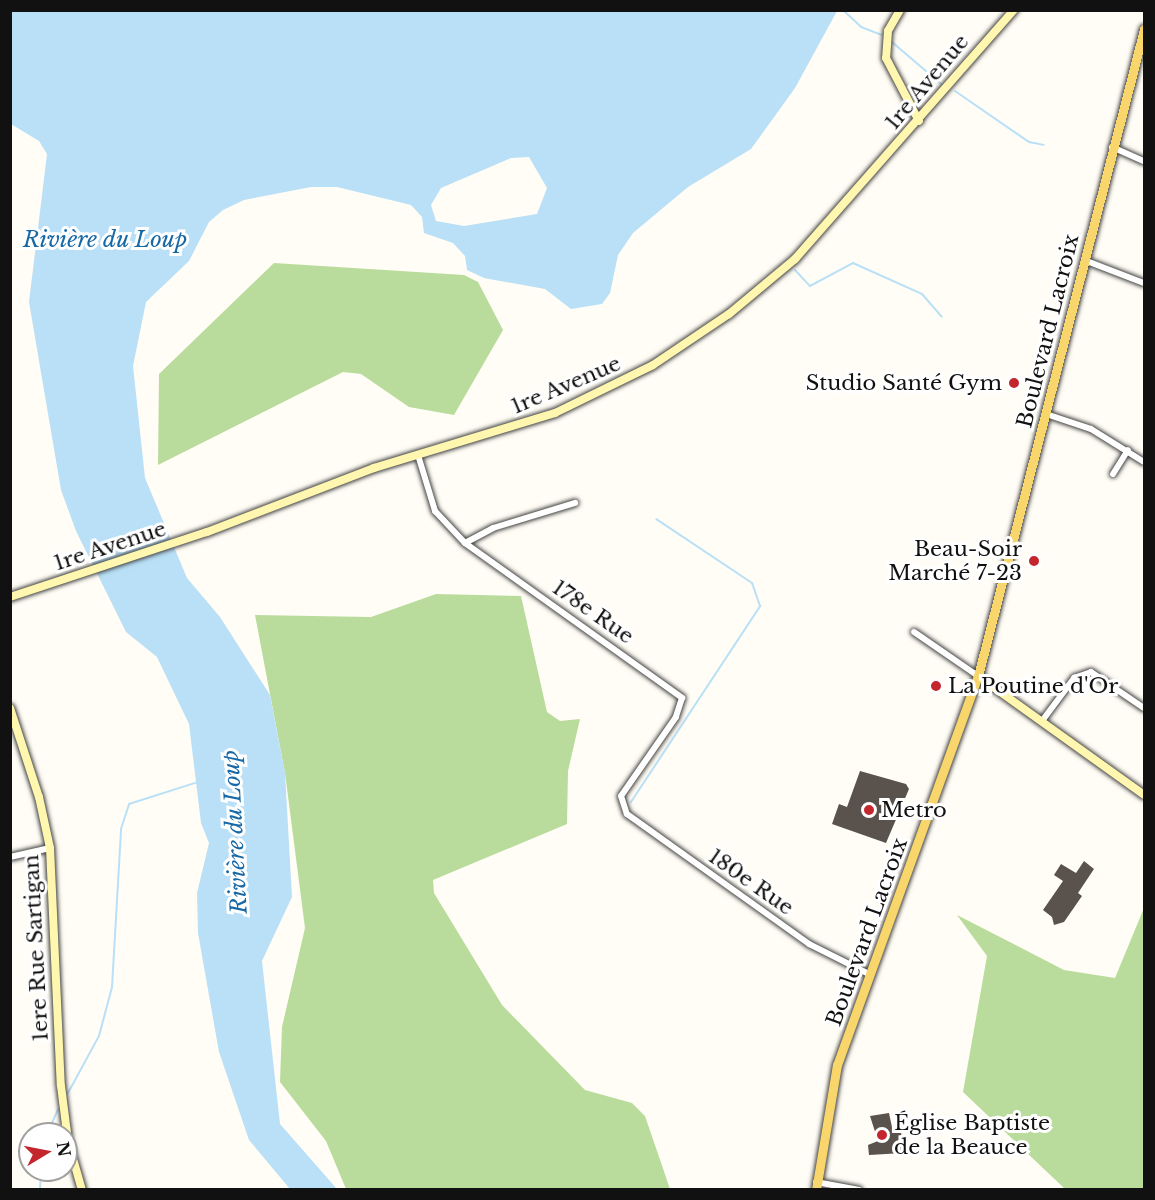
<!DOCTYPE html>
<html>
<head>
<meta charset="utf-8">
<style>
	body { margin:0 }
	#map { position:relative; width:1155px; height:1200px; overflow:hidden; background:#fffdf5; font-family:"Libre Baskerville",serif }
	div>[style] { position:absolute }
	.forest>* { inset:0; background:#b9dc9c }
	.water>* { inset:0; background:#b9e0f7 }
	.stream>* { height:2px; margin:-1px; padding:0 1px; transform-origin:1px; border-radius:1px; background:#b9e0f7 }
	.building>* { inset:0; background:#5a524d }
	.roads { filter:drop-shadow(0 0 2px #444) drop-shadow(0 0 2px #444) }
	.street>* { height:6px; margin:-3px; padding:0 3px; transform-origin:3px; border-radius:3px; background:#fff }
	.secondary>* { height:8px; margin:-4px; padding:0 4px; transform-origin:4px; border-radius:4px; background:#fff6b0 }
	.primary>* { height:9px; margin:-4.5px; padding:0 4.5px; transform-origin:4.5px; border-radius:4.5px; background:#f9d66b }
	.dots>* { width:16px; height:16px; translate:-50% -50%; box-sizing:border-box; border:3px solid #fff; border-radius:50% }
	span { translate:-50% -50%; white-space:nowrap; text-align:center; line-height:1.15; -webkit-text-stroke:6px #fff; paint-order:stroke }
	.street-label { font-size:21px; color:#111 }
	.poi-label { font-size:21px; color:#111 }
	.right { translate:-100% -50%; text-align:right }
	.left { translate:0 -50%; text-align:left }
	.water-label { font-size:22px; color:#1768a6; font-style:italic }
	.frame { position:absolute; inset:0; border:12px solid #111; pointer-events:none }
	.north { position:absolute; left:18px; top:1122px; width:60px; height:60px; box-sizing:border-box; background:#fff; border:2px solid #a0a0a0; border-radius:50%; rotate:80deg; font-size:16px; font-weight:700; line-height:24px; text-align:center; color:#111 }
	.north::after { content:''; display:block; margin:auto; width:21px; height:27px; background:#c4262e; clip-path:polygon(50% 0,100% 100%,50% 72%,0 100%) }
</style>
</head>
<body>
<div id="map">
	<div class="forest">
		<div style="clip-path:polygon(274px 263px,464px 275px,478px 282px,503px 330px,454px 415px,409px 407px,361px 374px,343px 372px,158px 465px,159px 374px)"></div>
		<div style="clip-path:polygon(436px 594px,521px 596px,547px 712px,560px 721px,580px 719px,568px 771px,567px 824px,433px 880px,434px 893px,502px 1005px,585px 1090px,632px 1103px,645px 1116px,670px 1189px,346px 1189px,326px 1141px,280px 1082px,282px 1027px,305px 928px,285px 773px,255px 615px,371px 617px)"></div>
		<div style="clip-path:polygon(1144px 908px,1144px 1189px,1065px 1189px,963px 1092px,987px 956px,957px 915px,1064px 970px,1115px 978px)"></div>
	</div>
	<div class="water">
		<div style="clip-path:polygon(evenodd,10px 11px,837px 11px,795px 88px,751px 149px,688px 187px,633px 233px,618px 255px,610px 293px,602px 304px,571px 309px,545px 289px,484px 278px,467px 270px,465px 256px,453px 243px,424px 233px,422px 217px,411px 205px,337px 187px,311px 187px,244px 200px,223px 210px,209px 222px,189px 261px,146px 302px,133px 366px,145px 478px,187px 578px,220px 617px,270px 695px,285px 773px,292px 897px,262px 961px,280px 1124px,337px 1189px,290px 1189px,249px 1140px,219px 1052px,198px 933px,197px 893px,209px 843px,201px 823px,189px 724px,157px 657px,126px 632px,76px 531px,61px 490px,29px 302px,47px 154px,39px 141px,11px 124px,10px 11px,529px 157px,547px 188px,537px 214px,464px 226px,436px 221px,431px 205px,441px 188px,511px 158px,529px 157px)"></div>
	</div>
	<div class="stream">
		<div style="left:843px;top:10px;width:25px;rotate:43deg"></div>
		<div style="left:861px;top:27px;width:22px;rotate:21deg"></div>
		<div style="left:892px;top:42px;width:65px;rotate:40.6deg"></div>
		<div style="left:955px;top:91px;width:90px;rotate:34.6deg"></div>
		<div style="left:1029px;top:142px;width:15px;rotate:11deg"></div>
		<div style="left:795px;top:270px;width:22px;rotate:47deg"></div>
		<div style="left:810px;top:286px;width:49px;rotate:-28.1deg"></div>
		<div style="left:853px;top:263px;width:76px;rotate:24.2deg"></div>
		<div style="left:922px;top:294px;width:30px;rotate:49deg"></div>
		<div style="left:631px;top:802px;width:235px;rotate:-56.6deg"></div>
		<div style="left:760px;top:606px;width:24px;rotate:-109deg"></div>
		<div style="left:752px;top:583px;width:115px;rotate:-146.3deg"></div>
		<div style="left:68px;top:1093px;width:65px;rotate:-61.5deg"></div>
		<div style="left:99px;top:1036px;width:51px;rotate:-75.1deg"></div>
		<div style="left:112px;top:987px;width:158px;rotate:-86.7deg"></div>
		<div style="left:121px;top:829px;width:26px;rotate:-72deg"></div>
		<div style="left:129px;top:804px;width:72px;rotate:-17.7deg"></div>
		<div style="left:47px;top:1134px;width:27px;rotate:-66deg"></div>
		<div style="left:40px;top:1190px;width:20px;rotate:-87deg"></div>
	</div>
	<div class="building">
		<div style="clip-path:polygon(860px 771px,906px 784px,909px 789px,886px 843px,832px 824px,839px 804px,847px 807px)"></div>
		<div style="clip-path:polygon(1084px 861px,1094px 869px,1078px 893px,1082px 896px,1064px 922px,1054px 925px,1052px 917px,1043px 910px,1063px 881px,1054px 875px,1061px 864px,1076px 873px)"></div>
		<div style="clip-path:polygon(889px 1113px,893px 1132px,901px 1131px,903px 1153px,869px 1155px,868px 1145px,878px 1141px,870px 1116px)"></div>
	</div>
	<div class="roads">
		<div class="street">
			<div style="left:1112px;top:147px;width:35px;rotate:24deg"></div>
			<div style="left:1084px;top:260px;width:64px;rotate:21deg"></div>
			<div style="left:1046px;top:414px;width:47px;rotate:18.4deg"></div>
			<div style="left:1091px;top:429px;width:62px;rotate:31.9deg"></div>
			<div style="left:418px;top:455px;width:59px;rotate:73.1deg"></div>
			<div style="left:435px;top:511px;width:44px;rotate:46.8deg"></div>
			<div style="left:465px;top:543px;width:267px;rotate:35.5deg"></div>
			<div style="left:682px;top:698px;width:20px;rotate:108deg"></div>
			<div style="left:676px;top:717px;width:96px;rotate:124.8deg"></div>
			<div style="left:621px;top:796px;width:19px;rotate:72deg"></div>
			<div style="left:627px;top:814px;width:224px;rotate:35.5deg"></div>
			<div style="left:809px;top:944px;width:69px;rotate:26.6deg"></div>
			<div style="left:1113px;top:474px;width:28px;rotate:-58deg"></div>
			<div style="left:465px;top:543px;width:32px;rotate:-28deg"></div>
			<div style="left:493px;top:528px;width:86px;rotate:-17deg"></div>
			<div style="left:914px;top:632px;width:78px;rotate:34.5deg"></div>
			<div style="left:1042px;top:721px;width:54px;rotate:-53.3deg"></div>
			<div style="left:1074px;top:678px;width:18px;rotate:-19deg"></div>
			<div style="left:1091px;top:672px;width:64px;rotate:34.2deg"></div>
			<div style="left:10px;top:857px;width:41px;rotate:-12.7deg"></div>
			<div style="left:816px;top:1182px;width:44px;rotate:10.5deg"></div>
		</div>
		<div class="secondary">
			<div style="left:900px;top:10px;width:24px;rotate:120deg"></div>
			<div style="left:888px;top:31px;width:27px;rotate:94deg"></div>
			<div style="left:886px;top:58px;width:71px;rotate:62.4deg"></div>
			<div style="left:10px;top:597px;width:207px;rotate:-18.3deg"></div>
			<div style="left:207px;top:532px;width:179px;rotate:-21deg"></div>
			<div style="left:374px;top:468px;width:189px;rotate:-16.9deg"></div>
			<div style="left:555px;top:413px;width:109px;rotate:-26.1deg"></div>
			<div style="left:653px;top:365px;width:92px;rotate:-33.9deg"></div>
			<div style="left:729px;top:314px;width:86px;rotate:-39.8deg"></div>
			<div style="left:795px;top:259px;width:332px;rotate:-48.7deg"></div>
			<div style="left:978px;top:676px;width:204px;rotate:35.6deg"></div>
			<div style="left:10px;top:708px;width:94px;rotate:72deg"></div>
			<div style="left:39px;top:797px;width:52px;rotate:77.8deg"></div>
			<div style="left:50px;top:848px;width:238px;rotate:87.4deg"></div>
			<div style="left:61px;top:1086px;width:55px;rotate:82.7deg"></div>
			<div style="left:68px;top:1141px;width:51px;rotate:74.1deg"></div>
		</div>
		<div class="primary">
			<div style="left:816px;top:1190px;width:127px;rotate:-80.5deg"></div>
			<div style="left:837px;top:1065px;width:414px;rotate:-70.1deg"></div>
			<div style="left:978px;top:676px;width:668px;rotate:-75.61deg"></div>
		</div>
	</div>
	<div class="dots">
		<div style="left:1014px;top:383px;background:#c4262e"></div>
		<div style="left:1034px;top:561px;background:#c4262e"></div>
		<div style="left:936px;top:686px;background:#c4262e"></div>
		<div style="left:869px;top:810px;background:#c4262e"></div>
		<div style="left:882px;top:1135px;background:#c4262e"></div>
	</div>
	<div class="street-label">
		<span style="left:927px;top:82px;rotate:-50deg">1re Avenue</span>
		<span style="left:1048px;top:331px;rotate:-76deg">Boulevard Lacroix</span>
		<span style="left:566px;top:385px;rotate:-23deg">1re Avenue</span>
		<span style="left:110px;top:546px;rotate:-18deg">1re Avenue</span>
		<span style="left:593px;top:612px;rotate:35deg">178e Rue</span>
		<span style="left:751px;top:882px;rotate:35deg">180e Rue</span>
		<span style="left:867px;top:932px;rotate:-70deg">Boulevard Lacroix</span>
		<span style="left:36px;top:948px;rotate:-93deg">1ere Rue Sartigan</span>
	</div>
	<div class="poi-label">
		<span class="right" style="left:1002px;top:383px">Studio Santé Gym</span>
		<span class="right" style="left:1022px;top:561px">Beau-Soir<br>Marché 7-23</span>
		<span class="left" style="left:948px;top:686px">La Poutine d'Or</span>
		<span class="left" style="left:881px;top:810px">Metro</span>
		<span class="left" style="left:894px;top:1135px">Église Baptiste<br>de la Beauce</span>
	</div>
	<div class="water-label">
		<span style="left:105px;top:240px">Rivière du Loup</span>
		<span style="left:235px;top:832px;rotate:-93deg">Rivière du Loup</span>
	</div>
	<div class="frame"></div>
	<div class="north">N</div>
</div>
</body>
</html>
